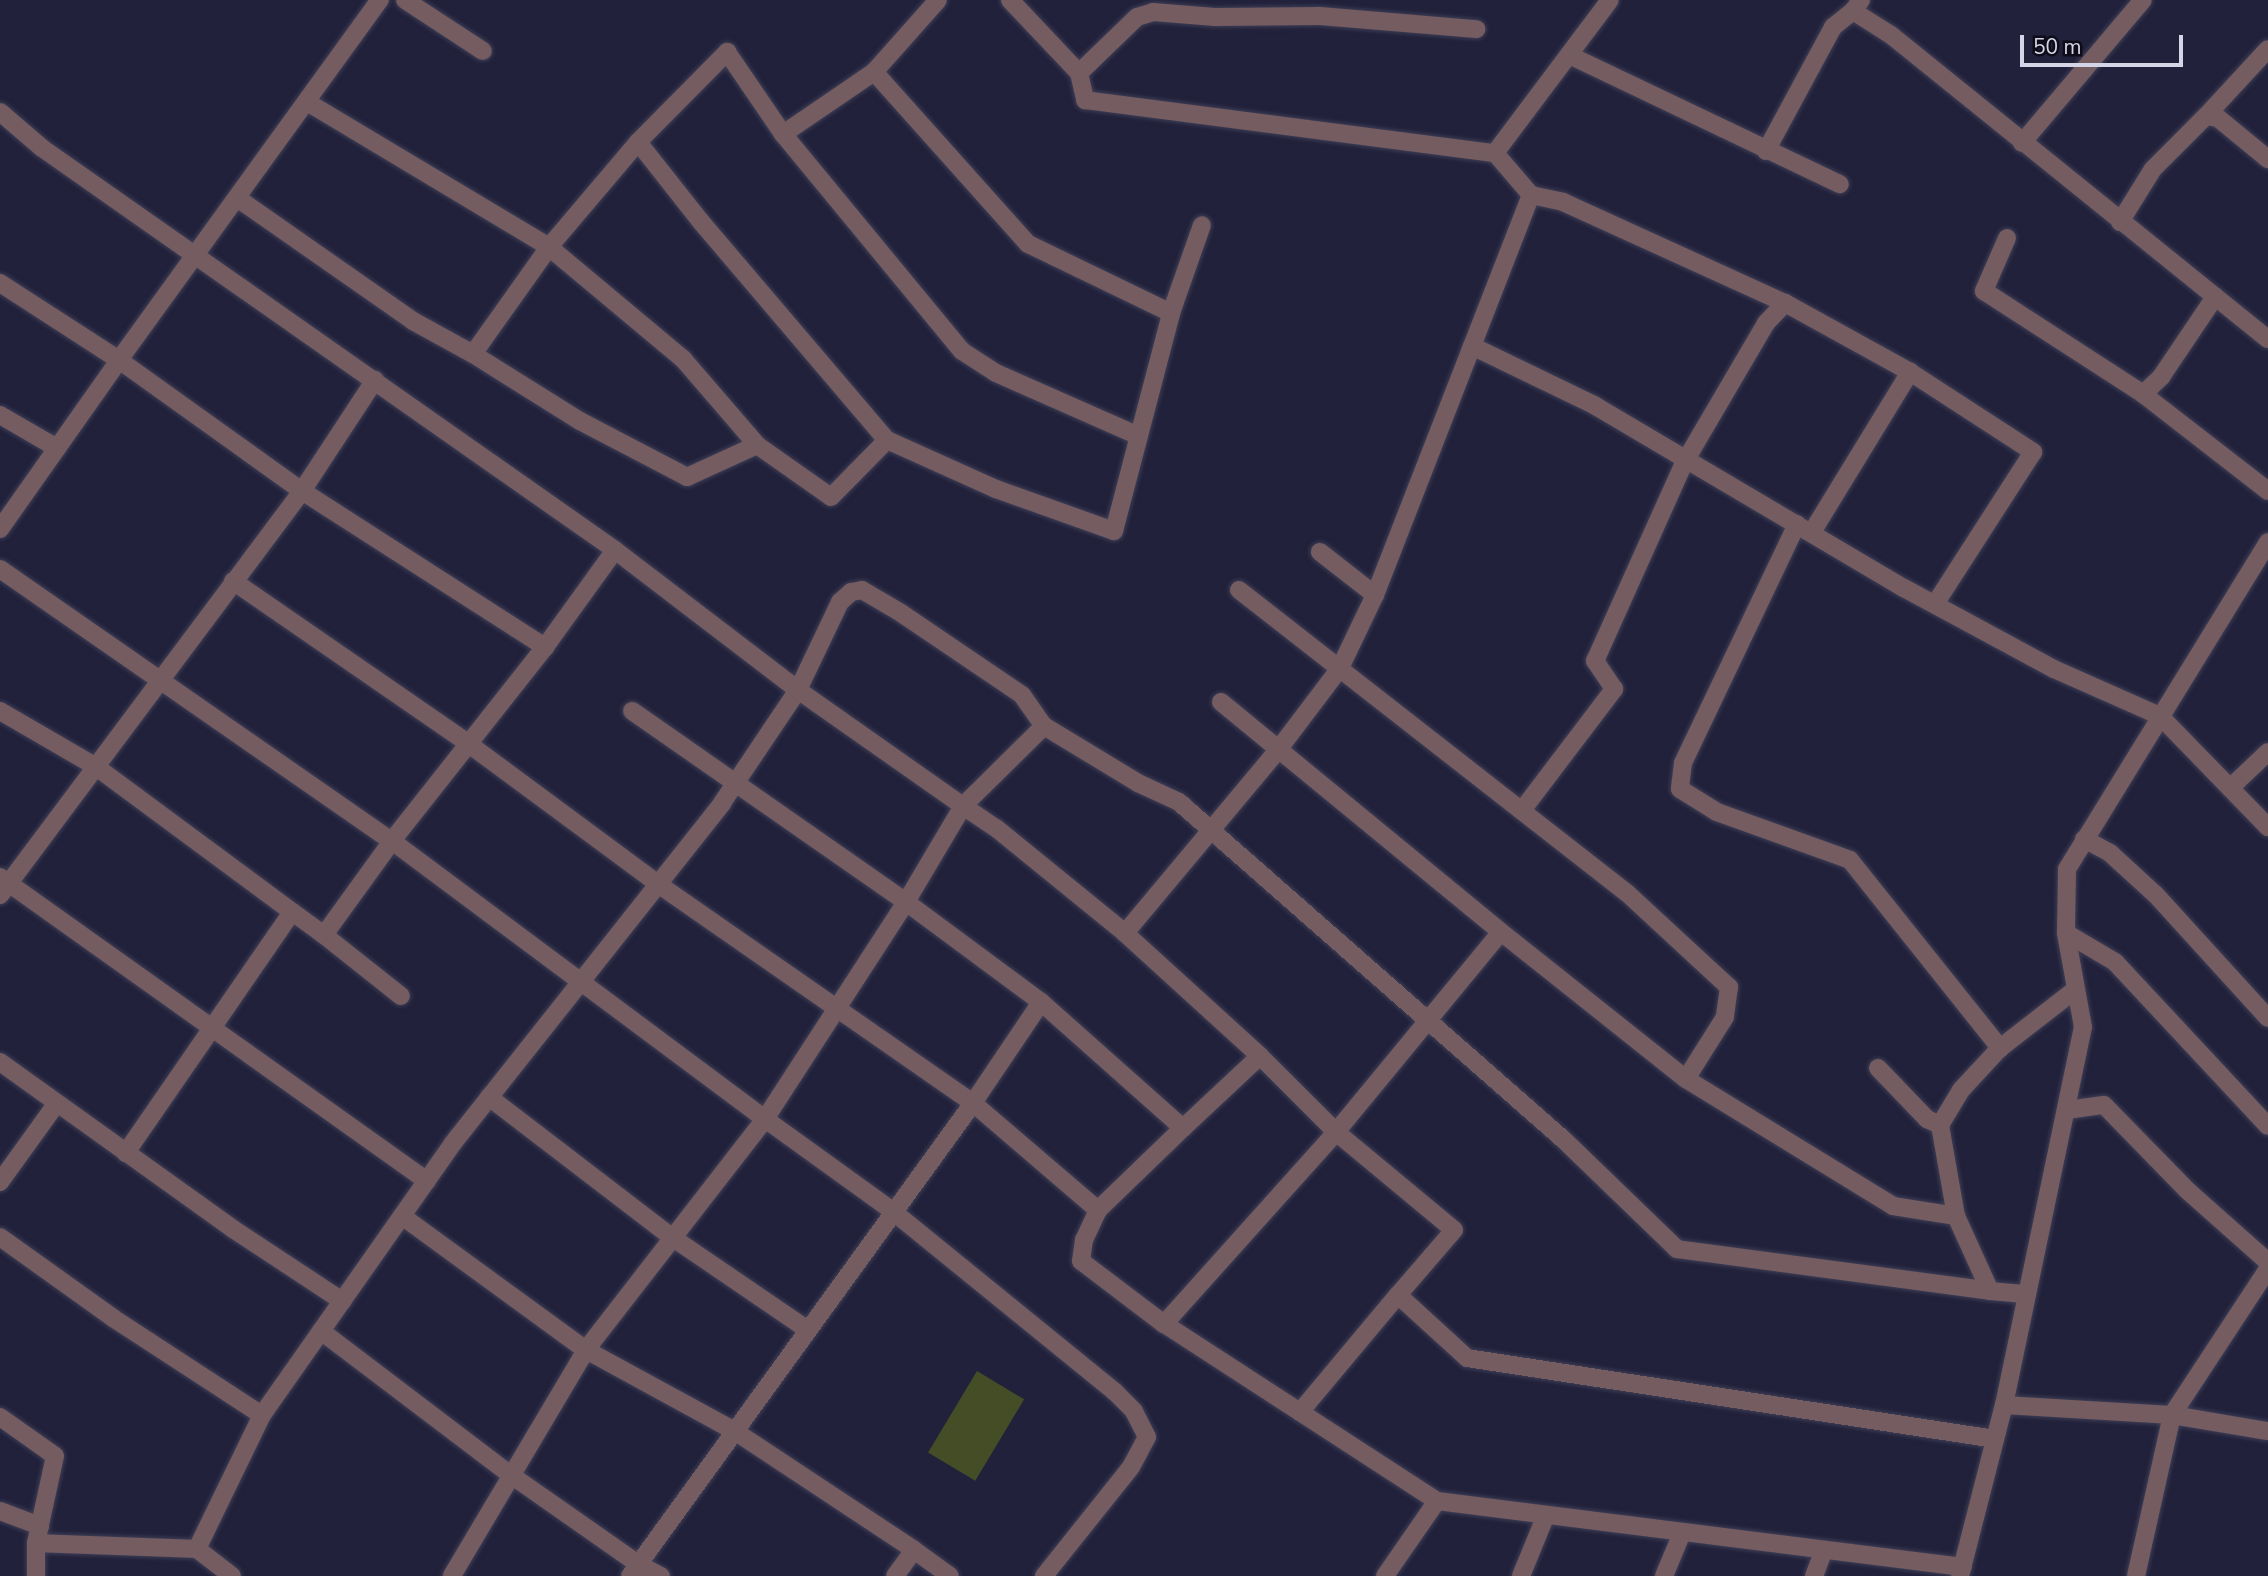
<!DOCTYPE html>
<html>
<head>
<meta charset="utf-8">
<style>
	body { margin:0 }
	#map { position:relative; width:2268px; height:1576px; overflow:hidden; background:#22213b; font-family:"Nunito Sans",sans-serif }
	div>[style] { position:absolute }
	.green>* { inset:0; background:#454d27; transform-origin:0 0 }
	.roads { filter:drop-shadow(0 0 2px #3e3e56) drop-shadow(0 0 2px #3e3e56) }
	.minor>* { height:18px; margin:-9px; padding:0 9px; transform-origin:9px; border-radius:9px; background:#745c61 }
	span { translate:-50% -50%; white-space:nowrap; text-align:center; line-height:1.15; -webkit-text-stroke:7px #0d0c18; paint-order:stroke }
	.scale { position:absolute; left:2020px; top:35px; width:163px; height:32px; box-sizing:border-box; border:4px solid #d4d5e6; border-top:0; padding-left:9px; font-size:21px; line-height:24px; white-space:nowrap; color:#d4d5e6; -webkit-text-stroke:5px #0d0c18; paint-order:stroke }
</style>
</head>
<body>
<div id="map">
	<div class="green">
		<div style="left:977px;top:1371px;width:55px;height:95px;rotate:31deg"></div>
	</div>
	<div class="roads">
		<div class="minor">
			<div style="left:405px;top:0;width:93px;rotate:33.2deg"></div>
			<div style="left:1010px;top:0;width:100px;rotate:46.6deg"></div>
			<div style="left:1079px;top:73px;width:28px;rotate:77deg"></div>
			<div style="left:1085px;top:100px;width:413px;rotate:7.4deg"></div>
			<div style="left:1861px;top:0;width:14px;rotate:126deg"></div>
			<div style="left:1853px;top:11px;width:45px;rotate:32.3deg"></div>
			<div style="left:1891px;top:35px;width:484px;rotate:38.9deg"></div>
			<div style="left:1569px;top:55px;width:300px;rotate:25.5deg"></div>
			<div style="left:1079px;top:73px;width:81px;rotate:-44deg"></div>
			<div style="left:1137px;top:17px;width:17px;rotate:-17deg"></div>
			<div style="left:1153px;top:12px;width:62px;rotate:4.6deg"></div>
			<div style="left:1215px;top:17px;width:105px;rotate:-0.5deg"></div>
			<div style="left:1320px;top:16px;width:157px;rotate:4.8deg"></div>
			<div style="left:307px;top:102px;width:282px;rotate:30.9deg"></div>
			<div style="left:549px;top:247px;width:175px;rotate:39.9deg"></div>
			<div style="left:683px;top:359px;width:113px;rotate:49.3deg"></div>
			<div style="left:0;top:112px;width:55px;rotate:40.6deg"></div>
			<div style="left:42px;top:148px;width:700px;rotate:35.05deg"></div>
			<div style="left:2206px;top:116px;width:91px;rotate:-47.2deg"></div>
			<div style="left:783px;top:134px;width:281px;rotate:50.5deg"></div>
			<div style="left:962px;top:351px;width:40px;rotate:32.9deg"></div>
			<div style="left:996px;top:373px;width:156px;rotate:23.8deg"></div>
			<div style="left:638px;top:142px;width:103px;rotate:51.7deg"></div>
			<div style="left:702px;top:223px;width:285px;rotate:49.6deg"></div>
			<div style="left:2022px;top:143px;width:187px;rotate:-49.8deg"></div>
			<div style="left:1766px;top:151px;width:141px;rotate:-61.6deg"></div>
			<div style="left:1833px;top:27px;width:26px;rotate:-39deg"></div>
			<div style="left:1531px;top:195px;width:33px;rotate:12deg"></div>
			<div style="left:1563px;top:202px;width:244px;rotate:24.5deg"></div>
			<div style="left:1785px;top:303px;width:143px;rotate:28.9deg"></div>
			<div style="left:1910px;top:372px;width:147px;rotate:33deg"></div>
			<div style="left:2033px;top:452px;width:181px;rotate:122.8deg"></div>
			<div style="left:237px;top:198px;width:215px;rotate:34.9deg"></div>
			<div style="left:413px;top:321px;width:68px;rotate:28.8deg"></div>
			<div style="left:473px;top:354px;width:131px;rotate:-54.6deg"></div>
			<div style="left:549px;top:247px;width:138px;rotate:-49.7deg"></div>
			<div style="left:638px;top:142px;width:127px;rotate:-45.3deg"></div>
			<div style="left:727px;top:52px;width:99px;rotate:55.7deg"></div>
			<div style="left:783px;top:134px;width:110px;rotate:-34.3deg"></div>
			<div style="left:2120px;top:222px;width:62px;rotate:-58.1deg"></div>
			<div style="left:2153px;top:169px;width:75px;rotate:-45deg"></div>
			<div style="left:2206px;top:116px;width:12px;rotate:9deg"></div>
			<div style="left:2218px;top:118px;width:65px;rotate:39.4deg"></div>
			<div style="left:2007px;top:238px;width:58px;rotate:113.5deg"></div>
			<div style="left:1984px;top:291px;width:189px;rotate:32.9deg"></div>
			<div style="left:2143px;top:394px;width:158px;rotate:37.8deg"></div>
			<div style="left:0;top:283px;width:142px;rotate:32.9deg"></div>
			<div style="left:119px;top:360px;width:445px;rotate:-54.1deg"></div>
			<div style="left:1171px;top:313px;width:93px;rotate:-70.6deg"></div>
			<div style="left:1472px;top:346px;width:136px;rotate:25.8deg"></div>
			<div style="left:1594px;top:405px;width:360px;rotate:30.6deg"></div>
			<div style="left:1904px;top:588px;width:170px;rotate:28.4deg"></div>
			<div style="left:2054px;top:669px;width:116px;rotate:23.9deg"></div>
			<div style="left:2160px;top:716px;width:155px;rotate:45.8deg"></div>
			<div style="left:473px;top:354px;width:126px;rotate:32.1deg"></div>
			<div style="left:580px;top:421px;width:121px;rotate:27.6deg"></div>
			<div style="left:687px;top:477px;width:77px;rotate:-24.6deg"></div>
			<div style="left:757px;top:445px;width:90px;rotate:35.1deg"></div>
			<div style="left:831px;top:497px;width:80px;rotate:-45.5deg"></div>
			<div style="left:887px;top:440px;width:120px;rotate:24.2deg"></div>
			<div style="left:996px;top:489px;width:125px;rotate:19.6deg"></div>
			<div style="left:1114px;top:531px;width:225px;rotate:-75.3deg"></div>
			<div style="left:1171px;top:313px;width:159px;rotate:-154.2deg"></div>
			<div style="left:1028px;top:244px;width:231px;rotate:-131.8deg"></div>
			<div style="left:874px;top:72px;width:96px;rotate:-48.4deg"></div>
			<div style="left:2143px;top:394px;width:25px;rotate:-43deg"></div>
			<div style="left:2161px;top:377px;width:97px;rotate:-56deg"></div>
			<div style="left:0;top:415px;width:66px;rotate:30.1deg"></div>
			<div style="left:1797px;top:524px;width:265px;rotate:115.5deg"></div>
			<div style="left:1683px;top:763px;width:26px;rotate:97deg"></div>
			<div style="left:1680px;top:789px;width:44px;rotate:31.9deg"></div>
			<div style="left:1717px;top:812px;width:141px;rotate:19.8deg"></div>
			<div style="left:1850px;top:860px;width:241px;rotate:51.4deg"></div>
			<div style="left:0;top:529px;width:207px;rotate:-54.8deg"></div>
			<div style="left:119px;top:360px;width:225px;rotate:35.6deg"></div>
			<div style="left:302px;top:491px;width:289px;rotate:32.7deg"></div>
			<div style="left:545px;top:647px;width:247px;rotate:128.3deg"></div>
			<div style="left:392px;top:841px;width:465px;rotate:36.7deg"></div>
			<div style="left:765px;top:1119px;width:292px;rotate:127.8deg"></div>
			<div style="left:586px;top:1350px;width:263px;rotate:120.7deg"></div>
			<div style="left:1812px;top:532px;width:188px;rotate:-58.5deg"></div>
			<div style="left:0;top:569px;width:477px;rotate:34.8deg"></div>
			<div style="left:392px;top:841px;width:116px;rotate:125.9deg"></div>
			<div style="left:324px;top:935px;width:39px;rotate:-144deg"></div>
			<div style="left:292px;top:912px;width:293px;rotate:124.6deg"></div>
			<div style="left:233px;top:581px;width:287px;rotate:34.6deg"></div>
			<div style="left:469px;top:744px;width:235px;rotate:36.5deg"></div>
			<div style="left:658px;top:884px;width:384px;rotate:34.8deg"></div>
			<div style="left:973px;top:1103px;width:165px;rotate:40.6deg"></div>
			<div style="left:1239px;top:590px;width:492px;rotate:38deg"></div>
			<div style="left:1627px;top:893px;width:139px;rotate:42.7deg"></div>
			<div style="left:1729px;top:987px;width:30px;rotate:98deg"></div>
			<div style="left:1725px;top:1017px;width:73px;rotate:122.2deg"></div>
			<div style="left:1375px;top:595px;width:429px;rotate:-68.7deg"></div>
			<div style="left:1531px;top:195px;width:55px;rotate:-130.6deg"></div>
			<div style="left:1495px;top:153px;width:191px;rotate:-53.1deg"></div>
			<div style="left:1221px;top:702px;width:362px;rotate:39.4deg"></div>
			<div style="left:0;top:711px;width:110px;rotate:30.1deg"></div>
			<div style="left:95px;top:766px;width:245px;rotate:36.5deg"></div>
			<div style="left:1044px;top:726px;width:114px;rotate:135.4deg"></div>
			<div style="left:963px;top:806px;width:40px;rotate:34deg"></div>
			<div style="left:996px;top:828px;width:166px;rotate:39.1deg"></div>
			<div style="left:2230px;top:788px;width:52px;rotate:-43.5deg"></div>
			<div style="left:1523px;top:809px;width:151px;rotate:-52.8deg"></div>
			<div style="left:1614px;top:689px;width:34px;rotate:-124deg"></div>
			<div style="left:1595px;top:661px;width:217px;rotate:-65.8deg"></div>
			<div style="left:1684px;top:463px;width:162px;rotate:-59.6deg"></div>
			<div style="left:1766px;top:323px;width:28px;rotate:-46deg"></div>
			<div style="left:2084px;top:839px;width:30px;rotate:28deg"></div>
			<div style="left:2110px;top:853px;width:62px;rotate:42.4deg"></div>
			<div style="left:2156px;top:895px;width:166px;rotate:47.7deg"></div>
			<div style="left:0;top:877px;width:524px;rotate:35.45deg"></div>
			<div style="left:0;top:895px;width:504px;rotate:-53.22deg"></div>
			<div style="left:302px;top:491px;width:133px;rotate:-56.7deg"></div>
			<div style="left:2066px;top:933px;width:57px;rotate:30.6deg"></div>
			<div style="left:2115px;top:962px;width:224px;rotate:47deg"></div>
			<div style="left:324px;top:935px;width:98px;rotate:38.4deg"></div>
			<div style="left:1041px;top:1002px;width:190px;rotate:41.6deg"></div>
			<div style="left:1183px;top:1128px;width:105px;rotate:-43.1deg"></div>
			<div style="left:1260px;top:1056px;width:107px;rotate:45deg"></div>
			<div style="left:1336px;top:1132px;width:153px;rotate:39.7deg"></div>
			<div style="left:1454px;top:1230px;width:86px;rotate:130.7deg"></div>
			<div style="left:1260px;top:1056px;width:183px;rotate:-137.7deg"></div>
			<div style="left:1125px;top:933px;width:239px;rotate:-50.1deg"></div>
			<div style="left:1278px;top:750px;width:103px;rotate:-52.9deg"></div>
			<div style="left:1340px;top:668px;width:81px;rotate:-64.4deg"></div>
			<div style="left:1375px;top:595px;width:70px;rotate:-142deg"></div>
			<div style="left:0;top:1062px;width:287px;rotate:35.6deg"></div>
			<div style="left:233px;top:1229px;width:131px;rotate:33.4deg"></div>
			<div style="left:1878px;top:1068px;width:71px;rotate:46.1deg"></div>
			<div style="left:1927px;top:1119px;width:14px;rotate:25deg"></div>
			<div style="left:489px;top:1097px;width:232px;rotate:37.5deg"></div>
			<div style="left:673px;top:1238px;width:163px;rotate:34.3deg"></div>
			<div style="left:2067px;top:1110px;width:37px;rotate:-8deg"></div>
			<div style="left:2104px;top:1105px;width:120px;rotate:45.7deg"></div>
			<div style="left:2188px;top:1191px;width:107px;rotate:41.6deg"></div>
			<div style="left:0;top:1182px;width:97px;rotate:-54.2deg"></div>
			<div style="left:402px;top:1216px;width:228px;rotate:36.1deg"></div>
			<div style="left:586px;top:1350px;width:167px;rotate:28.6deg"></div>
			<div style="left:733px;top:1430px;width:217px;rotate:33.5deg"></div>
			<div style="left:914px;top:1550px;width:32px;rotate:126deg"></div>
			<div style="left:1956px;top:1216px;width:92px;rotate:-100deg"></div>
			<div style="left:1940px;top:1125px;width:41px;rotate:-59deg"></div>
			<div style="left:1961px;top:1090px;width:57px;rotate:-47.1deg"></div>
			<div style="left:2000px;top:1048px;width:96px;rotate:-37.8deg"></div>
			<div style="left:0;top:1237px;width:139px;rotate:35.6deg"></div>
			<div style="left:113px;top:1318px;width:178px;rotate:33.1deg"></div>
			<div style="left:262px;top:1415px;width:149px;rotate:115.9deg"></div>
			<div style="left:197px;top:1549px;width:44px;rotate:37.6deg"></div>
			<div style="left:1164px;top:1324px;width:104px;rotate:-142.8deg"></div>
			<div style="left:1081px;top:1261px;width:21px;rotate:-82deg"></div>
			<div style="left:1084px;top:1240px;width:33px;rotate:-65deg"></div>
			<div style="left:1098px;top:1210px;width:118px;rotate:-44deg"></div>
			<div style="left:321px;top:1331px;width:238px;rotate:37.2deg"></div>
			<div style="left:511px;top:1475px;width:155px;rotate:35deg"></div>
			<div style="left:638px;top:1564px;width:26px;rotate:28deg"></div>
			<div style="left:2004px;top:1405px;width:168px;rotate:3.4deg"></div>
			<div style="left:2172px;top:1415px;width:97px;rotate:9.5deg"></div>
			<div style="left:1300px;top:1412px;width:153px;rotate:-50.1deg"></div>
			<div style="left:1398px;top:1295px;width:93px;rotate:42.4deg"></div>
			<div style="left:1467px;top:1358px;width:534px;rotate:8.72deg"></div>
			<div style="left:262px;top:1415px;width:332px;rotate:-54.9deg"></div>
			<div style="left:453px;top:1143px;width:434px;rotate:-51.6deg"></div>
			<div style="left:722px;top:803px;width:136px;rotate:-56.1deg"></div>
			<div style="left:798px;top:690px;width:230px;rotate:-142.6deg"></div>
			<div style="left:615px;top:550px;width:120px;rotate:125.8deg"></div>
			<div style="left:0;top:1417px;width:67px;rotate:35.3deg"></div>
			<div style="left:55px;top:1456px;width:89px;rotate:102.3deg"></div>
			<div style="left:1437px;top:1501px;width:325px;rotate:-147deg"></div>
			<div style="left:1164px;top:1324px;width:258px;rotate:-48.1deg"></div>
			<div style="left:1336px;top:1132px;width:259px;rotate:-50.5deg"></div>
			<div style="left:1501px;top:932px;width:236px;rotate:38.5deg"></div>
			<div style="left:1686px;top:1079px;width:243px;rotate:31.5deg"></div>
			<div style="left:1893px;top:1206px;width:64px;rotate:9deg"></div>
			<div style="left:1956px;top:1216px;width:82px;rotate:65.6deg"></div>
			<div style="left:1990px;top:1291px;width:37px;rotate:5deg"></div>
			<div style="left:0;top:1511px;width:43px;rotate:20.6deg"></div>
			<div style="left:914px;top:1550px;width:44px;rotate:35.8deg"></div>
			<div style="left:36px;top:1576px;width:33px;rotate:-90deg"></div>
			<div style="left:36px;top:1543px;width:161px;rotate:2.1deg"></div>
			<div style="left:630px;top:1576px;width:584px;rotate:-54.05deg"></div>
			<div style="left:973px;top:1103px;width:122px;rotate:-56deg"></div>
			<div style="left:1041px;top:1002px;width:168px;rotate:-143.5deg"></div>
			<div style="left:906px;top:902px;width:334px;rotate:-145.1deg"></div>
			<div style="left:1044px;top:1576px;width:139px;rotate:-51.4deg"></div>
			<div style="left:1131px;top:1467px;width:34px;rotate:-62deg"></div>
			<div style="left:1147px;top:1437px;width:29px;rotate:-117deg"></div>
			<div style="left:1134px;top:1411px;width:28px;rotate:-135deg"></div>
			<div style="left:1114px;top:1391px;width:284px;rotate:-140.9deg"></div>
			<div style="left:894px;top:1212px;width:159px;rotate:-144.2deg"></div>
			<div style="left:765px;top:1119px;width:259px;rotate:-57deg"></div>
			<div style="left:906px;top:902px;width:112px;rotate:-59.3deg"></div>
			<div style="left:963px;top:806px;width:202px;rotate:-144.9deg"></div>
			<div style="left:798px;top:690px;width:98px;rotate:-64.5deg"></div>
			<div style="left:840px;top:602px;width:15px;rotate:-42deg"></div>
			<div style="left:851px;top:592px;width:11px;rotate:-10deg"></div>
			<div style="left:862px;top:590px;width:45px;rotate:30.5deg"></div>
			<div style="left:901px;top:613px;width:146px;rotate:34.1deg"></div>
			<div style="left:1022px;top:695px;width:38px;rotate:55deg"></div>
			<div style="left:1044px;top:726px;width:110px;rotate:31.2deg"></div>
			<div style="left:1138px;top:783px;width:45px;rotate:24.9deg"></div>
			<div style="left:1179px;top:802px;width:512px;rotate:41.28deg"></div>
			<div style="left:1564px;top:1140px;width:157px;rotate:44deg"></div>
			<div style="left:1677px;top:1249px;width:316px;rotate:7.6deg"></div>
			<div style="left:1385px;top:1576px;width:91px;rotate:-55.3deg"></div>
			<div style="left:1437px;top:1501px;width:530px;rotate:7.15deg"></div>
			<div style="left:1521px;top:1576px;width:66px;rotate:-67.7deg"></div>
			<div style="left:1664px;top:1576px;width:47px;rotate:-67.3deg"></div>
			<div style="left:1814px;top:1576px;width:28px;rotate:-69deg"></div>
			<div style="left:1960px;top:1576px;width:177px;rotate:-75.6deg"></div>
			<div style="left:2004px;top:1405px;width:386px;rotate:-78.2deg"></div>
			<div style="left:2083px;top:1027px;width:96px;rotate:-100.3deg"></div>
			<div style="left:2066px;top:933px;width:64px;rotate:-89.1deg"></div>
			<div style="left:2067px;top:869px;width:384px;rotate:-58.4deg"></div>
			<div style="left:2136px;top:1576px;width:165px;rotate:-77.4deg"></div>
			<div style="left:2172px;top:1415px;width:175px;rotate:-56.7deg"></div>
		</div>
	</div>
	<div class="scale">50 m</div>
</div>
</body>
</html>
